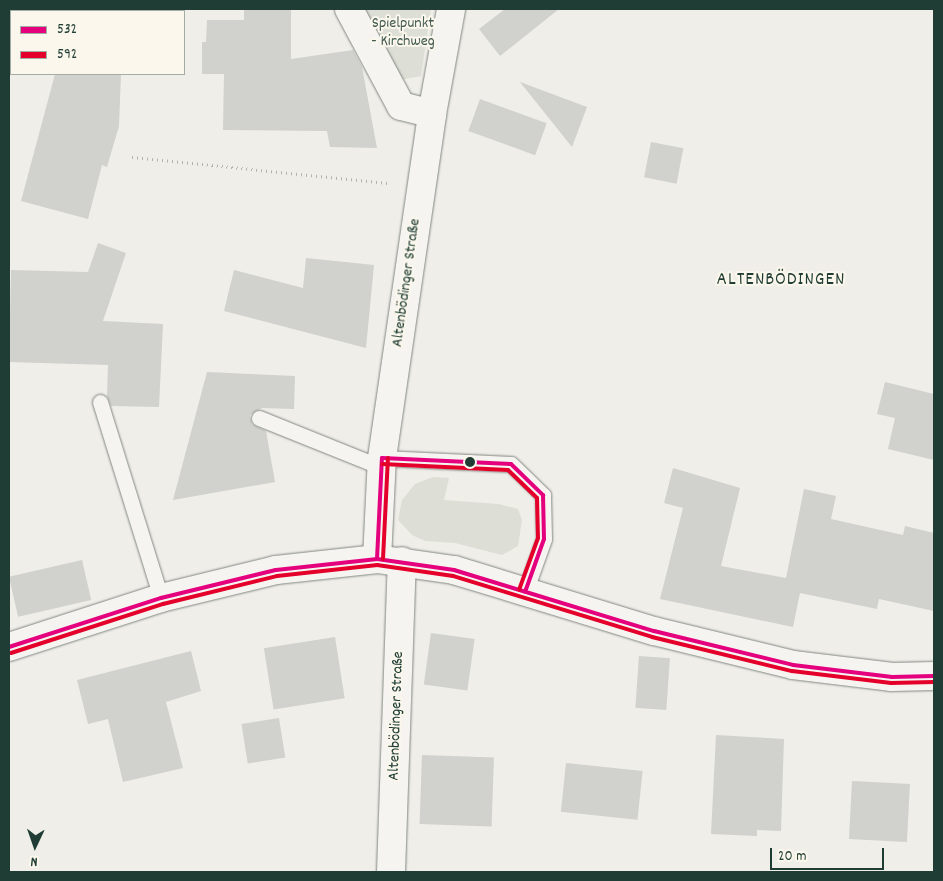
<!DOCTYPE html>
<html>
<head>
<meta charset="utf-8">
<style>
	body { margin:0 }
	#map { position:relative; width:943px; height:881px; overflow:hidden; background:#efeee8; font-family:Dekko,sans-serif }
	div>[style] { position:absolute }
	.green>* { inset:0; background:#dddfd6 }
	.building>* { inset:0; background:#d1d1cd; transform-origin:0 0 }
	.path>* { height:3px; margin-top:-1.5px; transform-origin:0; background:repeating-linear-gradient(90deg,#b1b3b0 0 1px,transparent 0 5px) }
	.roads { filter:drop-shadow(0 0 1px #828783) drop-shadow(0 0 1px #828783) }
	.service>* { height:15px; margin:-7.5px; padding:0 7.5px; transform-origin:7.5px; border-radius:7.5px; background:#f5f4f0 }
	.minor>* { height:28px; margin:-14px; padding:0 14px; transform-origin:14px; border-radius:14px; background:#f5f4f0 }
	.tertiary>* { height:28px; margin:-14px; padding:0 14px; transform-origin:14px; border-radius:14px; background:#f5f4f0 }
	.bus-1>* { height:4px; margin:-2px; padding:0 2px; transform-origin:2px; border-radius:2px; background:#e5007d }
	.bus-2>* { height:4px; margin:-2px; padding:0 2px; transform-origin:2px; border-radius:2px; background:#e4002b }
	.dots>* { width:14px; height:14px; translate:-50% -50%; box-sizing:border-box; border:2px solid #fbf7ec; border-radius:50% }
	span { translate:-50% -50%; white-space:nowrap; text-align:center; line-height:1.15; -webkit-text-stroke:4px #fbf7ec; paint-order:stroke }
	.park-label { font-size:16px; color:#425b52 }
	.street-label { font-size:16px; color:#1f3d34 }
	.quarter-label { font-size:19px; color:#1f3d34; letter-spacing:1px }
	.frame { position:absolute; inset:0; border:10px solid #1f3d34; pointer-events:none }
	.legend { position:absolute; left:10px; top:10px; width:175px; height:65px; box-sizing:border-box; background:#fbf7ec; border:1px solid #a3ada2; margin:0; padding:6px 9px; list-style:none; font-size:15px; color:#1f3d34 }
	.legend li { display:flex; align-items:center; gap:10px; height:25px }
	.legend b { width:25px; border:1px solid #a3ada2 }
	.north { position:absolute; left:10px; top:821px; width:50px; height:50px; -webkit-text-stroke:4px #fbf7ec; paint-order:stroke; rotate:183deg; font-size:14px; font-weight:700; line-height:20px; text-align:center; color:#1f3d34 }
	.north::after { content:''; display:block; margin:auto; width:18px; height:22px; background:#1f3d34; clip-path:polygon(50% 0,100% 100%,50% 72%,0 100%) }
	.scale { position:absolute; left:770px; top:848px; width:114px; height:22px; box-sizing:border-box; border:2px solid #1f3d34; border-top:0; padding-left:6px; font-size:15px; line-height:18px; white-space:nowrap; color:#1f3d34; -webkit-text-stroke:4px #fbf7ec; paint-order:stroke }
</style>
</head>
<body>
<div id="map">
	<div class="green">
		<div style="clip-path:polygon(361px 9px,431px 9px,421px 76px,400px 80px)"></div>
		<div style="clip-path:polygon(433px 477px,449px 478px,444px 500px,499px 504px,518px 509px,522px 520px,518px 546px,502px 555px,455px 543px,425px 541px,412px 535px,398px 520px,402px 500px,415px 484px)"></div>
	</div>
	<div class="building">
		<div style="clip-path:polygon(244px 9px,291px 9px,291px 59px,353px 50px,362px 67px,377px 148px,330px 147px,327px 131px,223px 130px,224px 74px,202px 74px,202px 42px,206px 42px,207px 20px,244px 20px)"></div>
		<div style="clip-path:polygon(505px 9px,559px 9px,500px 56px,479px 29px)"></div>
		<div style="clip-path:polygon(55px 74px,121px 74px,119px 126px,107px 167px,102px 165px,88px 219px,21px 201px)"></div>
		<div style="clip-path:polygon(520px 82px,587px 107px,572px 147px)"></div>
		<div style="left:480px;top:99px;width:71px;height:34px;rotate:20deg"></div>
		<div style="left:651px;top:142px;width:33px;height:36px;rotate:11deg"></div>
		<div style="clip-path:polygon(98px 243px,126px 253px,103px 321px,163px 324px,159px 407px,111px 406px,107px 396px,108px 365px,9px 362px,11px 270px,88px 272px)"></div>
		<div style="clip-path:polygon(306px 258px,374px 265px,366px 348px,224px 311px,234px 270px,303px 288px)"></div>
		<div style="clip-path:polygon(207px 372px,295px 376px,294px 409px,262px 408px,250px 415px,252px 424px,266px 431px,275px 482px,173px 500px)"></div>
		<div style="clip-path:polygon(885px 382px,934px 394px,934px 460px,888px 449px,895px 418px,877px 414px)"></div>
		<div style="clip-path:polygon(673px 468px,740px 488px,721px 566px,786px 578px,804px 489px,836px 496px,831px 519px,903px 535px,905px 526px,934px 533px,934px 611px,879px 599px,877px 609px,800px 593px,793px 627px,660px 599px,683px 508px,664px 503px)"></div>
		<div style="left:82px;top:560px;width:41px;height:75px;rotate:77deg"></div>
		<div style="left:431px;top:633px;width:44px;height:52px;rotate:8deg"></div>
		<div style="left:335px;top:637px;width:62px;height:72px;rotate:81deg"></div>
		<div style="clip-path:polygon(191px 651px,201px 691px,166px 702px,183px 768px,123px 782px,108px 719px,88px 724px,77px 680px)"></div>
		<div style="left:639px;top:656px;width:31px;height:52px;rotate:4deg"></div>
		<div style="left:279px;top:718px;width:40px;height:38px;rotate:81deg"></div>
		<div style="clip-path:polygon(716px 735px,784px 739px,781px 831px,757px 830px,757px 836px,711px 834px)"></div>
		<div style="left:422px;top:755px;width:72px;height:69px;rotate:2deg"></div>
		<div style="left:566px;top:763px;width:77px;height:49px;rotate:6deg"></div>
		<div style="left:852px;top:781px;width:58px;height:58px;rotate:3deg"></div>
	</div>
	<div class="path">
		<div style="left:132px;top:157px;width:257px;rotate:5.8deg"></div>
	</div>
	<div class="roads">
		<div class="service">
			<div style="left:100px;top:402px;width:205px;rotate:72.7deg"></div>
			<div style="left:259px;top:418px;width:131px;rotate:21.9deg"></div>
			<div style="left:382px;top:458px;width:129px;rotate:2.7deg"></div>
			<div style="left:511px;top:464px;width:45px;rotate:44.1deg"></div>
			<div style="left:543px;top:495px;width:44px;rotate:88.7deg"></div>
			<div style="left:544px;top:539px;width:56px;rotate:109.7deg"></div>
		</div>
		<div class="minor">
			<div style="left:349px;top:9px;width:110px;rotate:61.8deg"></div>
			<div style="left:401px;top:106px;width:32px;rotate:14deg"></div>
			<div style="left:377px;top:559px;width:101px;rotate:-87.2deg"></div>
			<div style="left:382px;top:458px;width:348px;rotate:-81.7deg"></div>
			<div style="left:432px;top:114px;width:107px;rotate:-79.7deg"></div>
			<div style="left:391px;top:872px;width:311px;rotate:-88deg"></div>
		</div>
		<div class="tertiary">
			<div style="left:9px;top:647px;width:160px;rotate:-17.9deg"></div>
			<div style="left:161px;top:598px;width:118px;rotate:-13.7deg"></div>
			<div style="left:276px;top:570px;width:102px;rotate:-6.2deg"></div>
			<div style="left:377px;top:559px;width:78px;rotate:8.1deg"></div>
			<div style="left:454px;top:570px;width:209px;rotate:17deg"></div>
			<div style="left:654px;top:631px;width:143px;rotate:13.7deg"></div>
			<div style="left:793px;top:665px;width:100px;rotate:6.9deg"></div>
			<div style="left:892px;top:677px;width:42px;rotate:-1.4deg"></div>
		</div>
	</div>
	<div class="bus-1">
		<div style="left:382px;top:458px;width:129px;rotate:2.7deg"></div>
		<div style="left:511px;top:464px;width:45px;rotate:44.1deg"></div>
		<div style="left:543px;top:495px;width:44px;rotate:88.7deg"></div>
		<div style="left:544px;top:539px;width:56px;rotate:109.7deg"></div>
		<div style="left:377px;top:559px;width:101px;rotate:-87.2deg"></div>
		<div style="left:9px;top:647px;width:160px;rotate:-17.9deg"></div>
		<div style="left:161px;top:598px;width:118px;rotate:-13.7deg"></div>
		<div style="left:276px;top:570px;width:102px;rotate:-6.2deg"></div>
		<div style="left:377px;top:559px;width:78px;rotate:8.1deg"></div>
		<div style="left:454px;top:570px;width:209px;rotate:17deg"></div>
		<div style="left:654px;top:631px;width:143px;rotate:13.7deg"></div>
		<div style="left:793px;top:665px;width:100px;rotate:6.9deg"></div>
		<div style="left:892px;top:677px;width:42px;rotate:-1.4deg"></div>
	</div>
	<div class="bus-2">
		<div style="left:382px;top:464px;width:126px;rotate:2.7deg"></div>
		<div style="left:508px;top:470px;width:40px;rotate:44deg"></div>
		<div style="left:537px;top:498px;width:40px;rotate:88.6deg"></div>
		<div style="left:538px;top:538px;width:55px;rotate:110.1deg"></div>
		<div style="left:383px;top:559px;width:101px;rotate:-87.2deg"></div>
		<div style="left:11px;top:653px;width:160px;rotate:-17.9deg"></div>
		<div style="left:163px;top:604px;width:117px;rotate:-13.8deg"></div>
		<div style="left:277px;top:576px;width:101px;rotate:-6.3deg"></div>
		<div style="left:377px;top:565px;width:77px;rotate:8.2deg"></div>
		<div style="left:453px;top:576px;width:208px;rotate:17deg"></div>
		<div style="left:652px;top:637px;width:144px;rotate:13.7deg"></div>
		<div style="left:792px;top:671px;width:100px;rotate:6.9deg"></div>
		<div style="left:891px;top:683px;width:43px;rotate:-1.3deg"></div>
	</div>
	<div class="dots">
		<div style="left:470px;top:462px;background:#1f3d34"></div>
	</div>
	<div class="park-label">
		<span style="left:403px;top:33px">Spielpunkt<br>- Kirchweg</span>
	</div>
	<div class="street-label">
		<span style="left:407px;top:283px;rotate:-82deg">Altenbödinger Straße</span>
		<span style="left:397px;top:716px;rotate:-88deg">Altenbödinger Straße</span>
	</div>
	<div class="quarter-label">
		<span style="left:781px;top:281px">ALTENBÖDINGEN</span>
	</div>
	<div class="frame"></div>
	<ul class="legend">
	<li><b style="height:6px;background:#e5007d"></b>532</li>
	<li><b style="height:6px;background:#e4002b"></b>592</li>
	</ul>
	<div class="north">N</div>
	<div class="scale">20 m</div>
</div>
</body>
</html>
